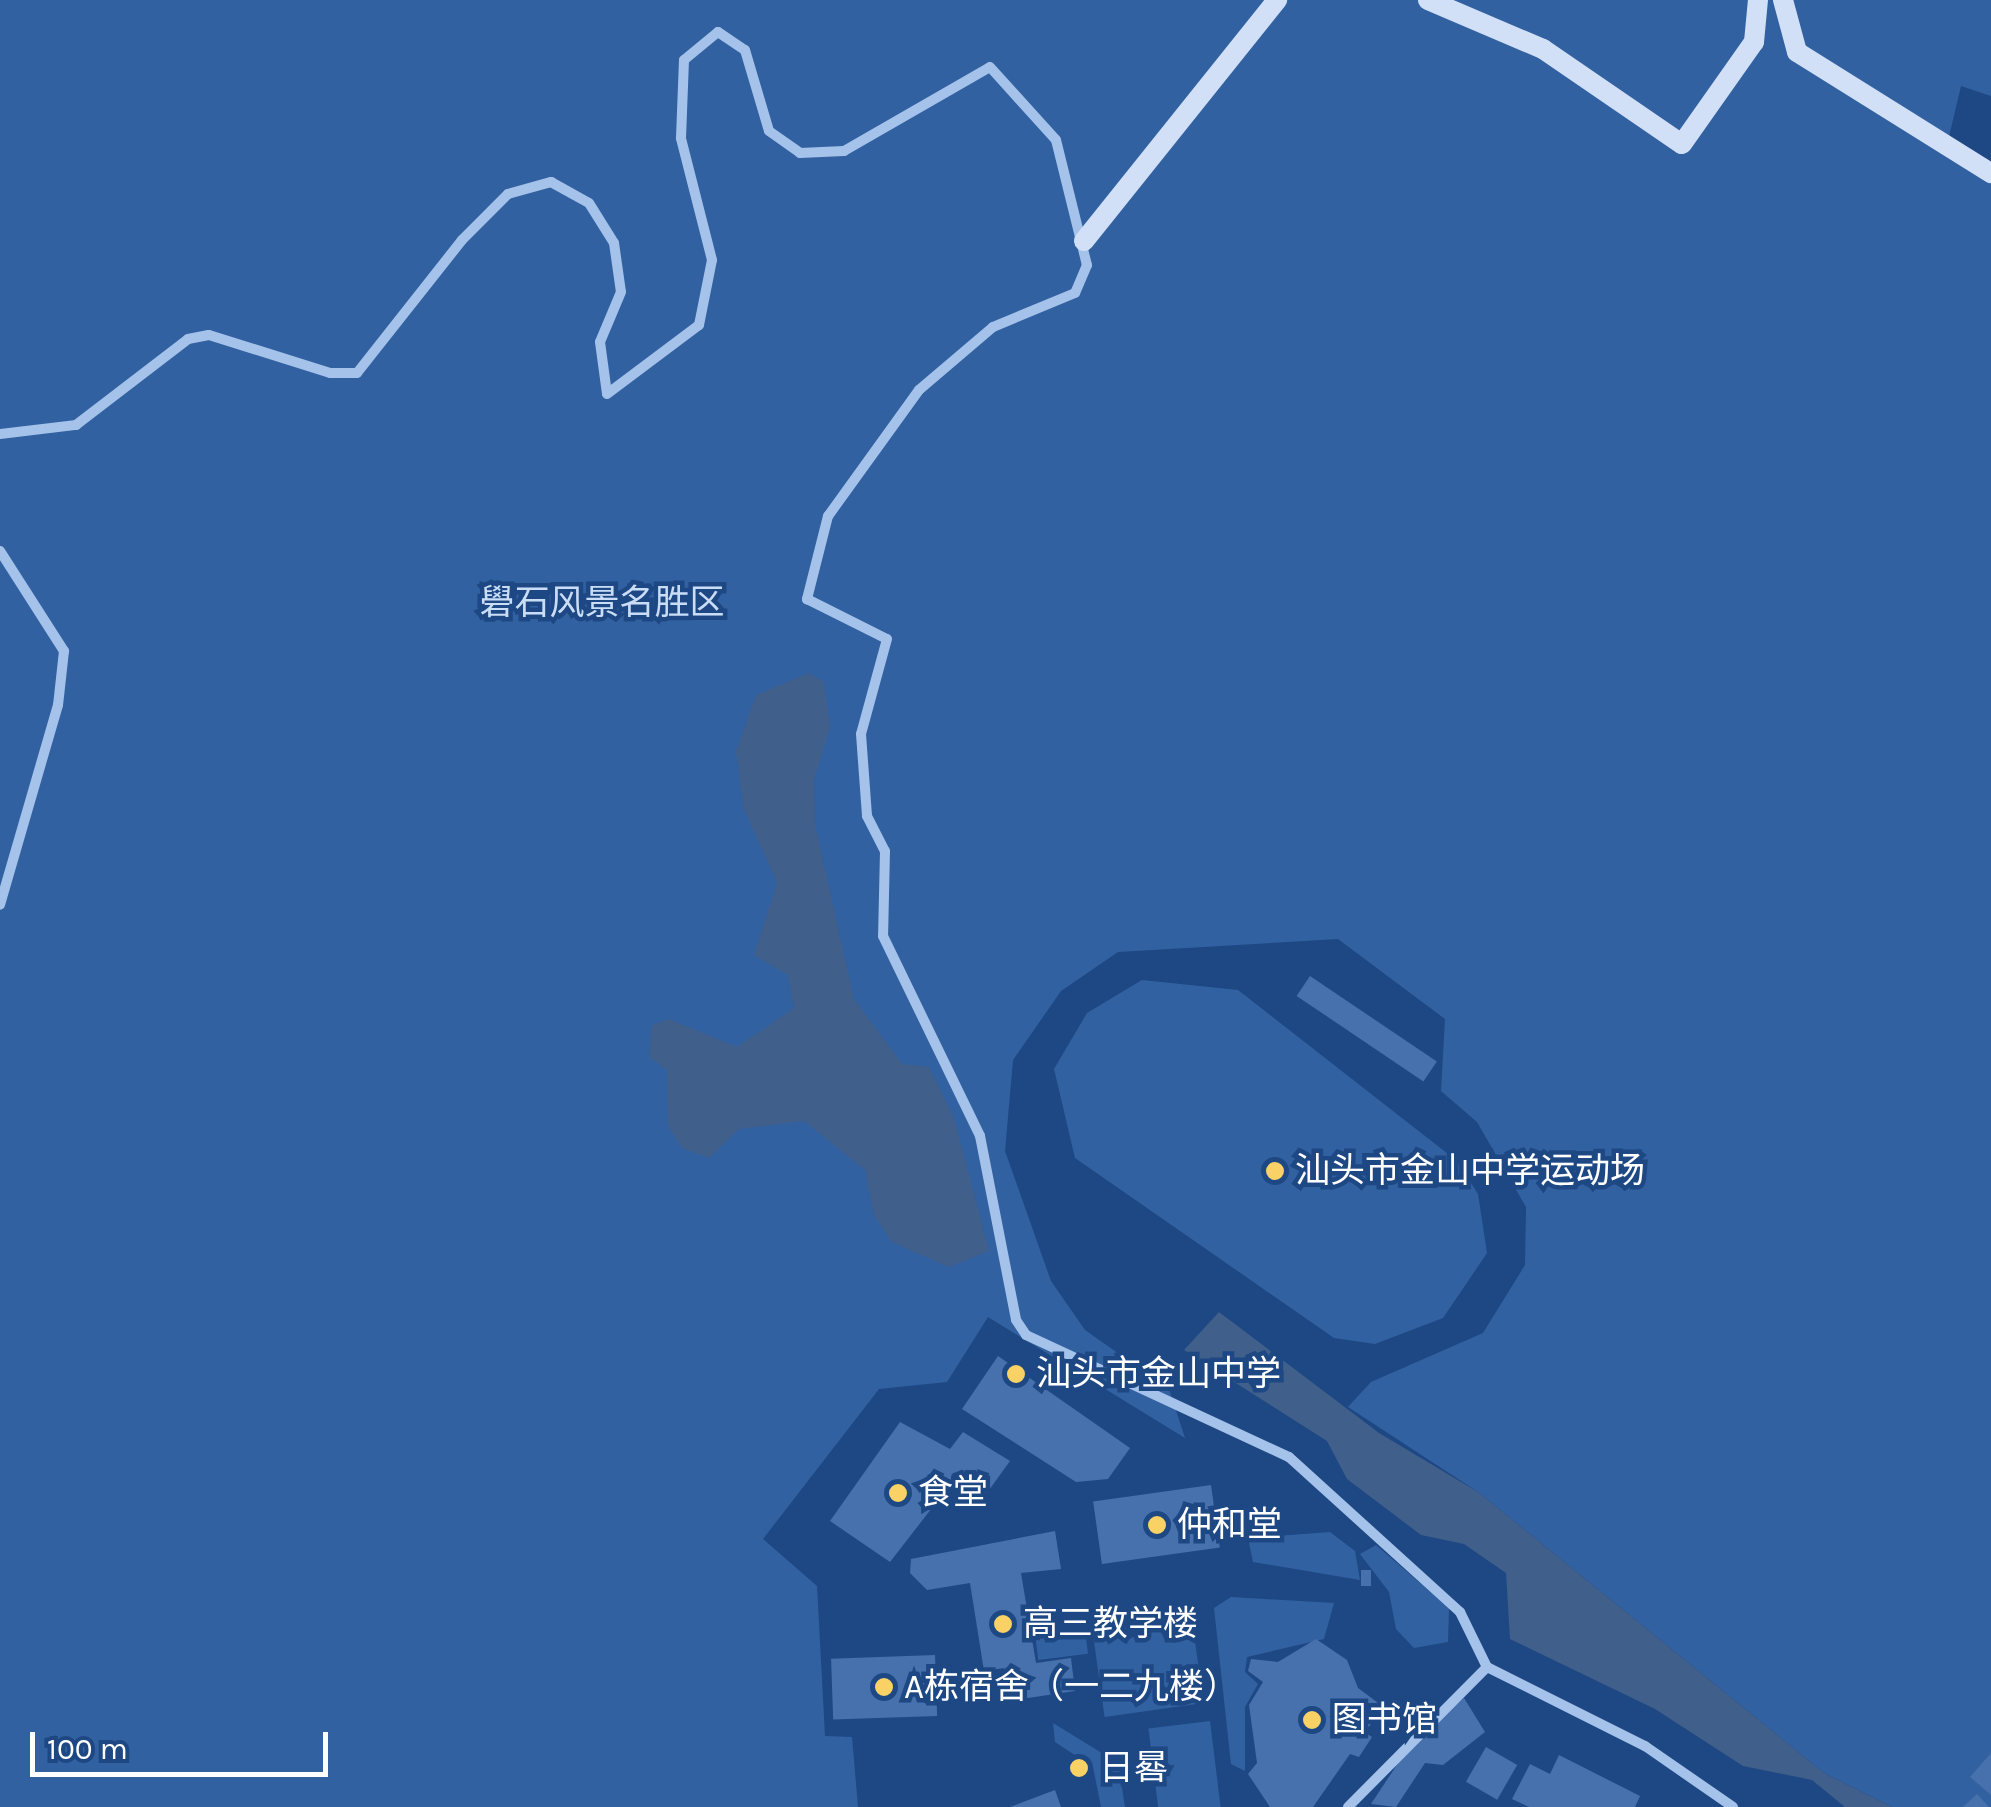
<!DOCTYPE html>
<html>
<head>
<meta charset="utf-8">
<style>
	body { margin:0 }
	#map { position:relative; width:1991px; height:1807px; overflow:hidden; background:#1e4884; font-family:Karla,"Noto Sans SC",sans-serif }
	div>[style] { position:absolute }
	.green>* { inset:0; background:#3261a1; transform-origin:0 0 }
	.water>* { inset:0; background:#405f8b }
	.building>* { inset:0; background:#4771ad; transform-origin:0 0 }
	.street>* { height:10px; margin:-5px; padding:0 5px; transform-origin:5px; border-radius:5px; background:#a5c3ea }
	.secondary>* { height:20px; margin:-10px; padding:0 10px; transform-origin:10px; border-radius:10px; background:#d1e0f7 }
	.dots>* { width:28px; height:28px; translate:-50% -50%; box-sizing:border-box; border:5px solid #1e4884; border-radius:50% }
	span { translate:-50% -50%; white-space:nowrap; text-align:center; line-height:1.15; -webkit-text-stroke:9px #1e4884; paint-order:stroke }
	.park-label { font-size:35px; color:#caddf7 }
	.poi-label { font-size:35px; color:#fff }
	.left { translate:0 -50%; text-align:left }
	.scale { position:absolute; left:30px; top:1732px; width:298px; height:45px; box-sizing:border-box; border:5px solid #fff; border-top:0; padding-left:12px; font-size:30px; line-height:35px; white-space:nowrap; color:#fff; -webkit-text-stroke:8px #1e4884; paint-order:stroke }
</style>
</head>
<body>
<div id="map">
	<div class="green">
		<div style="clip-path:polygon(0 0,1991px 0,1991px 96px,1961px 86px,1947px 145px,1991px 173px,1991px 1807px,1892px 1807px,1824px 1773px,1478px 1492px,1348px 1407px,1371px 1382px,1483px 1333px,1525px 1265px,1526px 1207px,1477px 1122px,1441px 1091px,1445px 1019px,1338px 939px,1118px 952px,1061px 991px,1013px 1060px,1005px 1151px,1051px 1281px,1085px 1330px,1169px 1389px,1185px 1438px,988px 1317px,947px 1382px,879px 1389px,763px 1539px,817px 1586px,825px 1736px,852px 1737px,858px 1807px,0 1807px)"></div>
		<div style="clip-path:polygon(1142px 980px,1238px 990px,1457px 1161px,1478px 1194px,1487px 1253px,1443px 1318px,1375px 1344px,1334px 1338px,1075px 1158px,1054px 1069px,1087px 1013px)"></div>
		<div style="clip-path:polygon(1330px 1532px,1355px 1551px,1360px 1580px,1253px 1562px,1248px 1538px)"></div>
		<div style="clip-path:polygon(1376px 1545px,1449px 1608px,1448px 1642px,1414px 1648px,1396px 1629px,1389px 1592px,1360px 1554px)"></div>
		<div style="clip-path:polygon(1231px 1597px,1334px 1603px,1324px 1639px,1247px 1657px,1245px 1672px,1258px 1684px,1245px 1707px,1245px 1771px,1231px 1764px,1214px 1608px)"></div>
		<div style="left:1190px;top:1606px;width:98px;height:100px;rotate:82deg"></div>
		<div style="left:1085px;top:1630px;width:24px;height:50px;rotate:83deg"></div>
		<div style="left:1210px;top:1721px;width:87px;height:62px;rotate:83deg"></div>
		<div style="clip-path:polygon(1053px 1723px,1118px 1763px,1125px 1807px,1101px 1807px,1093px 1767px,1055px 1742px)"></div>
	</div>
	<div class="water">
		<div style="clip-path:polygon(809px 673px,824px 682px,830px 727px,814px 780px,815px 824px,854px 999px,902px 1064px,929px 1067px,954px 1118px,989px 1251px,949px 1267px,892px 1242px,874px 1215px,865px 1170px,804px 1121px,739px 1129px,709px 1158px,682px 1148px,668px 1126px,667px 1070px,649px 1057px,652px 1025px,669px 1019px,737px 1047px,794px 1008px,788px 975px,754px 955px,777px 883px,744px 809px,736px 751px,756px 695px)"></div>
		<div style="clip-path:polygon(1219px 1312px,1379px 1433px,1478px 1492px,1824px 1773px,1892px 1807px,1845px 1807px,1812px 1780px,1743px 1766px,1655px 1709px,1510px 1639px,1506px 1573px,1464px 1544px,1421px 1535px,1347px 1479px,1327px 1441px,1184px 1350px)"></div>
	</div>
	<div class="building">
		<div style="left:1310px;top:976px;width:153px;height:24px;rotate:34deg"></div>
		<div style="clip-path:polygon(998px 1356px,1130px 1448px,1108px 1479px,1076px 1482px,962px 1409px)"></div>
		<div style="clip-path:polygon(900px 1422px,950px 1449px,963px 1432px,1010px 1461px,984px 1497px,956px 1477px,890px 1562px,830px 1521px)"></div>
		<div style="left:1211px;top:1485px;width:63px;height:119px;rotate:82deg"></div>
		<div style="clip-path:polygon(1055px 1531px,1061px 1569px,1021px 1573px,1036px 1663px,1071px 1658px,1075px 1691px,1008px 1701px,1004px 1668px,984px 1671px,970px 1583px,927px 1590px,910px 1573px,911px 1559px)"></div>
		<div style="left:1361px;top:1570px;width:10px;height:16px"></div>
		<div style="clip-path:polygon(1316px 1639px,1347px 1660px,1358px 1688px,1385px 1708px,1364px 1732px,1372px 1737px,1359px 1757px,1350px 1754px,1313px 1807px,1270px 1807px,1248px 1774px,1257px 1763px,1249px 1705px,1263px 1682px,1248px 1671px,1251px 1659px,1278px 1662px)"></div>
		<div style="left:935px;top:1655px;width:61px;height:104px;rotate:88deg"></div>
		<div style="clip-path:polygon(1464px 1698px,1485px 1732px,1443px 1765px,1425px 1763px,1396px 1807px,1371px 1804px,1410px 1745px)"></div>
		<div style="left:1486px;top:1747px;width:36px;height:40px;rotate:30deg"></div>
		<div style="clip-path:polygon(1991px 1753px,1991px 1795px,1970px 1777px)"></div>
		<div style="clip-path:polygon(1559px 1755px,1640px 1796px,1635px 1807px,1529px 1807px,1512px 1799px,1530px 1764px,1550px 1774px)"></div>
		<div style="clip-path:polygon(1055px 1790px,1061px 1807px,1010px 1807px)"></div>
		<div style="clip-path:polygon(1977px 1794px,1989px 1807px,1963px 1807px)"></div>
	</div>
	<div class="street">
		<div style="left:0;top:434px;width:77px;rotate:-6.8deg"></div>
		<div style="left:76px;top:425px;width:141px;rotate:-37.5deg"></div>
		<div style="left:188px;top:339px;width:21px;rotate:-11deg"></div>
		<div style="left:209px;top:335px;width:127px;rotate:17.4deg"></div>
		<div style="left:330px;top:373px;width:27px"></div>
		<div style="left:357px;top:373px;width:169px;rotate:-51.7deg"></div>
		<div style="left:462px;top:240px;width:65px;rotate:-45deg"></div>
		<div style="left:508px;top:194px;width:45px;rotate:-15.6deg"></div>
		<div style="left:551px;top:182px;width:43px;rotate:28.9deg"></div>
		<div style="left:589px;top:203px;width:47px;rotate:58deg"></div>
		<div style="left:614px;top:243px;width:49px;rotate:81.9deg"></div>
		<div style="left:621px;top:292px;width:54px;rotate:112.8deg"></div>
		<div style="left:600px;top:342px;width:52px;rotate:82.3deg"></div>
		<div style="left:607px;top:394px;width:115px;rotate:-36.9deg"></div>
		<div style="left:699px;top:325px;width:66px;rotate:-78.7deg"></div>
		<div style="left:712px;top:260px;width:126px;rotate:-104.3deg"></div>
		<div style="left:681px;top:138px;width:78px;rotate:-87.8deg"></div>
		<div style="left:684px;top:60px;width:44px;rotate:-39.5deg"></div>
		<div style="left:718px;top:32px;width:32px;rotate:34deg"></div>
		<div style="left:745px;top:50px;width:84px;rotate:73.5deg"></div>
		<div style="left:769px;top:131px;width:38px;rotate:35deg"></div>
		<div style="left:800px;top:153px;width:44px;rotate:-2.6deg"></div>
		<div style="left:844px;top:151px;width:168px;rotate:-29.9deg"></div>
		<div style="left:990px;top:67px;width:98px;rotate:47.9deg"></div>
		<div style="left:1056px;top:140px;width:129px;rotate:76.1deg"></div>
		<div style="left:1087px;top:265px;width:30px;rotate:113deg"></div>
		<div style="left:1075px;top:293px;width:89px;rotate:157.5deg"></div>
		<div style="left:993px;top:327px;width:97px;rotate:139.6deg"></div>
		<div style="left:919px;top:390px;width:155px;rotate:125.8deg"></div>
		<div style="left:828px;top:516px;width:86px;rotate:104.2deg"></div>
		<div style="left:807px;top:599px;width:89px;rotate:26.6deg"></div>
		<div style="left:887px;top:639px;width:98px;rotate:105.3deg"></div>
		<div style="left:861px;top:734px;width:82px;rotate:85.8deg"></div>
		<div style="left:867px;top:816px;width:39px;rotate:63deg"></div>
		<div style="left:885px;top:851px;width:85px;rotate:91.3deg"></div>
		<div style="left:883px;top:936px;width:222px;rotate:64.1deg"></div>
		<div style="left:980px;top:1136px;width:187px;rotate:78.9deg"></div>
		<div style="left:1016px;top:1320px;width:18px;rotate:56deg"></div>
		<div style="left:1026px;top:1335px;width:290px;rotate:24.9deg"></div>
		<div style="left:1289px;top:1457px;width:231px;rotate:42.2deg"></div>
		<div style="left:1460px;top:1612px;width:61px;rotate:63.9deg"></div>
		<div style="left:1487px;top:1667px;width:177px;rotate:26.6deg"></div>
		<div style="left:1645px;top:1746px;width:107px;rotate:34.7deg"></div>
		<div style="left:0;top:551px;width:119px;rotate:57.4deg"></div>
		<div style="left:64px;top:651px;width:54px;rotate:96.3deg"></div>
		<div style="left:58px;top:705px;width:208px;rotate:106.2deg"></div>
		<div style="left:1348px;top:1807px;width:197px;rotate:-45.2deg"></div>
	</div>
	<div class="secondary">
		<div style="left:1428px;top:0;width:125px;rotate:23.1deg"></div>
		<div style="left:1543px;top:49px;width:168px;rotate:34.4deg"></div>
		<div style="left:1682px;top:144px;width:125px;rotate:-54.8deg"></div>
		<div style="left:1754px;top:42px;width:42px;rotate:-84.6deg"></div>
		<div style="left:1783px;top:0;width:54px;rotate:74.9deg"></div>
		<div style="left:1797px;top:52px;width:229px;rotate:32deg"></div>
		<div style="left:1084px;top:241px;width:309px;rotate:-51.3deg"></div>
	</div>
	<div class="dots">
		<div style="left:1275px;top:1171px;background:#f9d165"></div>
		<div style="left:1016px;top:1374px;background:#f9d165"></div>
		<div style="left:898px;top:1493px;background:#f9d165"></div>
		<div style="left:1157px;top:1525px;background:#f9d165"></div>
		<div style="left:1003px;top:1624px;background:#f9d165"></div>
		<div style="left:884px;top:1687px;background:#f9d165"></div>
		<div style="left:1312px;top:1720px;background:#f9d165"></div>
		<div style="left:1079px;top:1768px;background:#f9d165"></div>
	</div>
	<div class="park-label">
		<span style="left:602px;top:603px">礐石风景名胜区</span>
	</div>
	<div class="poi-label">
		<span class="left" style="left:1295px;top:1171px">汕头市金山中学运动场</span>
		<span class="left" style="left:1036px;top:1374px">汕头市金山中学</span>
		<span class="left" style="left:918px;top:1493px">食堂</span>
		<span class="left" style="left:1177px;top:1525px">仲和堂</span>
		<span class="left" style="left:1023px;top:1624px">高三教学楼</span>
		<span class="left" style="left:904px;top:1687px">A栋宿舍（一二九楼）</span>
		<span class="left" style="left:1332px;top:1720px">图书馆</span>
		<span class="left" style="left:1099px;top:1768px">日晷</span>
	</div>
	<div class="scale">100 m</div>
</div>
</body>
</html>
